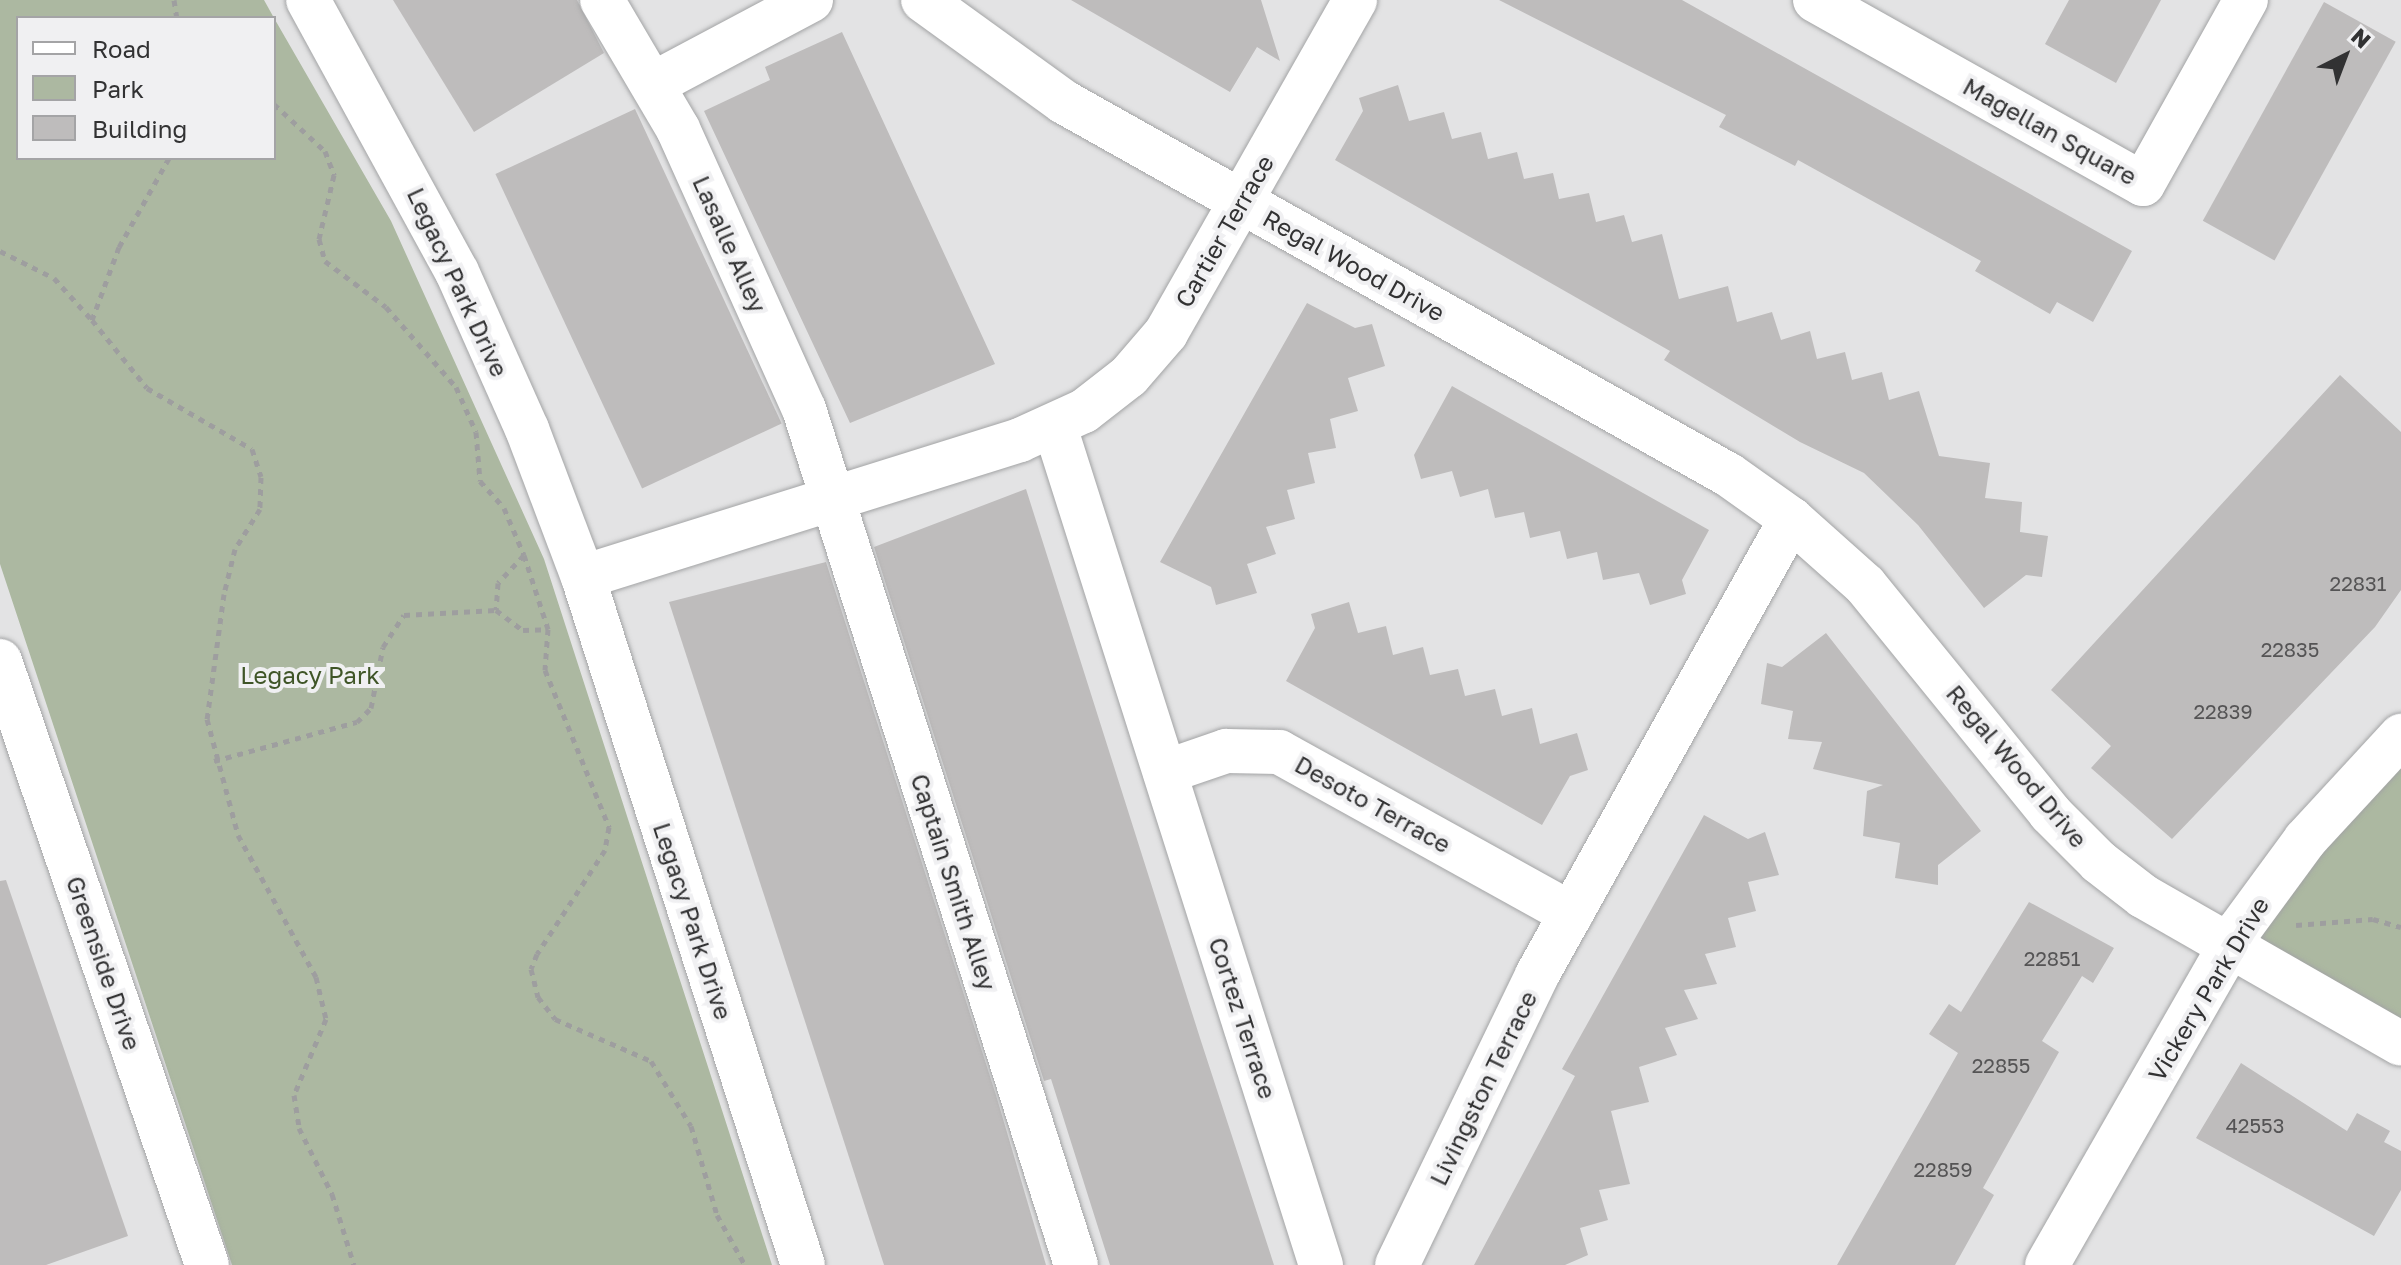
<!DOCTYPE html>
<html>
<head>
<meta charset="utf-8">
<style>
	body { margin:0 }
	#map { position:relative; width:2401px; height:1265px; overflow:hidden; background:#e3e3e4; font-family:"Golos Text",sans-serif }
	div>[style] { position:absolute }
	.green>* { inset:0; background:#acb8a1 }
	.building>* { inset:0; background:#bebcbc; transform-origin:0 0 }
	.path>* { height:5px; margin-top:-2.5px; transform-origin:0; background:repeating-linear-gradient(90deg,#9e9e9f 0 6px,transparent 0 12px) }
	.roads { filter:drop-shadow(0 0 2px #a3a4a5) drop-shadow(0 0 2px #a3a4a5) }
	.minor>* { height:44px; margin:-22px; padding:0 22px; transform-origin:22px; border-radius:22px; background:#fff }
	span { translate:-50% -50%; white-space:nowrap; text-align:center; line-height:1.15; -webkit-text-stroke:8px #f0f0f2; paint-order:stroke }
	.number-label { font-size:20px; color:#555455 }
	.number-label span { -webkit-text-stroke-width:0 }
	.street-label { font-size:24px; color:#323233 }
	.park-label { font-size:24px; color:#3f5527 }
	.legend { position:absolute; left:16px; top:16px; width:260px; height:144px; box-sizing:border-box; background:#f0f0f2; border:2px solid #a4a4a6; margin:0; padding:10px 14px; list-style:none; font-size:24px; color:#323233 }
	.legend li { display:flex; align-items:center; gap:16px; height:40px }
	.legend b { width:40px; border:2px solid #a4a4a6 }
	.north { position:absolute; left:2305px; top:16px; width:80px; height:80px; -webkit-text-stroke:6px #f0f0f2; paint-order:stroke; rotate:42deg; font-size:22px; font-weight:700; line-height:32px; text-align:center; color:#323233 }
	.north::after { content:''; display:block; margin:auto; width:28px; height:36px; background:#323233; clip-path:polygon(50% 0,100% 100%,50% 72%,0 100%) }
</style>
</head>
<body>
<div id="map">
	<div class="green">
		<div style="clip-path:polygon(0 0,264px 0,274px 18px,18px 18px,18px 158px,274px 158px,274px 18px,391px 221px,544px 559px,772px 1265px,232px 1265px,0 564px)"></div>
		<div style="clip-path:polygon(2401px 736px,2401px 1044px,2239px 930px)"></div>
	</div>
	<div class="building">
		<div style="clip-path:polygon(393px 0,577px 0,604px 53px,474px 132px)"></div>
		<div style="clip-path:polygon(1071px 0,1261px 0,1280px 61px,1257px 47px,1230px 92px)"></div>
		<div style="clip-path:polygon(1499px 0,1682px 0,2132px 251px,2093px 322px,2057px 302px,2050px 314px,1975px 271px,1981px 261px,1798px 160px,1795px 166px,1719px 127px,1726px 115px)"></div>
		<div style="clip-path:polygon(2069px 0,2161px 0,2116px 83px,2045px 44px)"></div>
		<div style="left:2324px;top:2px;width:82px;height:250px;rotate:29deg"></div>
		<div style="clip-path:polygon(842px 32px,995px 364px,850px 423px,704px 111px,770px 80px,765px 67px)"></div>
		<div style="clip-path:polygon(1398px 85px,1409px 121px,1444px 112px,1452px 139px,1481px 132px,1488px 159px,1517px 152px,1524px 179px,1553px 173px,1559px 199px,1589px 193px,1596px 222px,1624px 215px,1632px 242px,1662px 234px,1679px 299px,1728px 286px,1737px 322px,1772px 312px,1781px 340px,1810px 331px,1817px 359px,1845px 352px,1852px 380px,1882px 372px,1889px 400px,1919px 391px,1939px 456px,1990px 463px,1985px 498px,2022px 502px,2020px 532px,2048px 536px,2042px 577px,2026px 575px,1984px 608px,1918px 525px,1864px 473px,1800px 442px,1664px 360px,1670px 351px,1335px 160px,1363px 111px,1359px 98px)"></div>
		<div style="left:635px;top:109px;width:347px;height:154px;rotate:65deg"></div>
		<div style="clip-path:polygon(1307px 303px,1355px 328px,1372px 324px,1385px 366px,1348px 378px,1358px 411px,1330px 419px,1336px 448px,1308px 453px,1315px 483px,1287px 490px,1295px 519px,1266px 527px,1276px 554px,1247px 564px,1257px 593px,1216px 605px,1211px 587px,1160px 562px)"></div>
		<div style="clip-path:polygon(2340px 375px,2401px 432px,2401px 590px,2375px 627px,2172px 839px,2091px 768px,2111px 746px,2051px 690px)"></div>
		<div style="clip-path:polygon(1452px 386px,1709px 530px,1682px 580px,1686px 594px,1650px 605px,1639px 573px,1603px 580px,1597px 552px,1567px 559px,1560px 531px,1530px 538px,1524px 512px,1495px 518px,1488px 489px,1460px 497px,1452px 471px,1421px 479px,1414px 455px)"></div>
		<div style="clip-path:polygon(1026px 489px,1200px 1038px,1274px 1265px,1110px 1265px,1051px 1079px,1044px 1081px,874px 547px)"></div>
		<div style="clip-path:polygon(826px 562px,996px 1095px,1046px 1265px,884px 1265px,669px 602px)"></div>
		<div style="clip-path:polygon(1349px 602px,1358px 633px,1386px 626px,1393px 655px,1423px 647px,1430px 675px,1458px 669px,1465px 696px,1495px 689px,1502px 716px,1532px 708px,1540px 744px,1577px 733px,1588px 770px,1570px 776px,1542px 825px,1286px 681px,1315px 628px,1311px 614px)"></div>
		<div style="clip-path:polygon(1826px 633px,1981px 831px,1938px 865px,1938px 885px,1895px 878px,1900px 843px,1863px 836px,1867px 791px,1883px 785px,1813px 769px,1822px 742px,1788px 739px,1793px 711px,1761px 704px,1767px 663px,1782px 667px)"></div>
		<div style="clip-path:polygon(1704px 815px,1748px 839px,1765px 832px,1779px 875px,1748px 882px,1756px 911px,1728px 918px,1736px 947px,1705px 954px,1717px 984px,1684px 990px,1698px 1019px,1665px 1028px,1677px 1055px,1639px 1067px,1649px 1102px,1611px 1111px,1630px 1184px,1599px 1190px,1608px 1220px,1580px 1228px,1588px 1255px,1565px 1265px,1474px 1265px,1575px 1076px,1562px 1069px)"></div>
		<div style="clip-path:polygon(6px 880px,128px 1236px,46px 1265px,0 1265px,0 881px)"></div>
		<div style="clip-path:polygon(2029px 902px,2114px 948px,2093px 983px,2082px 976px,2042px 1041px,2059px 1052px,1983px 1188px,1994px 1195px,1955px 1265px,1837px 1265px,1958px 1053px,1929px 1034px,1949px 1004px,1961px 1012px)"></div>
		<div style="clip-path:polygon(2241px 1063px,2347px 1131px,2357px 1113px,2390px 1131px,2384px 1142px,2401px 1151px,2401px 1190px,2374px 1236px,2196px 1138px)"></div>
	</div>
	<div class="path">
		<div style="left:174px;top:0;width:18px;rotate:81deg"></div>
		<div style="left:274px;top:104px;width:69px;rotate:42.7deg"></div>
		<div style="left:325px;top:151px;width:26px;rotate:69deg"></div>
		<div style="left:334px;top:175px;width:66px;rotate:103.2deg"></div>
		<div style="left:319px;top:239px;width:23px;rotate:75deg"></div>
		<div style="left:325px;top:261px;width:76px;rotate:37deg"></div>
		<div style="left:386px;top:307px;width:106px;rotate:48.8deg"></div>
		<div style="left:456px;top:387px;width:49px;rotate:66deg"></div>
		<div style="left:476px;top:432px;width:49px;rotate:85.3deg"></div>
		<div style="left:480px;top:481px;width:36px;rotate:48deg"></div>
		<div style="left:504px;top:508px;width:51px;rotate:66.9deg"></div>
		<div style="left:524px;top:555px;width:78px;rotate:72deg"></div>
		<div style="left:548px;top:629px;width:41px;rotate:94.2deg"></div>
		<div style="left:545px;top:670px;width:170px;rotate:67.8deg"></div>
		<div style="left:609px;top:827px;width:23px;rotate:100deg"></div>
		<div style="left:605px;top:850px;width:124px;rotate:123.2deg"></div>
		<div style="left:537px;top:954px;width:16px;rotate:112deg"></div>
		<div style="left:531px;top:969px;width:29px;rotate:76deg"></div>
		<div style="left:538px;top:997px;width:28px;rotate:52deg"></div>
		<div style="left:555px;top:1019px;width:105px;rotate:23.6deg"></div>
		<div style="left:651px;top:1061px;width:76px;rotate:58.4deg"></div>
		<div style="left:691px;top:1126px;width:93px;rotate:73.7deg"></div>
		<div style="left:717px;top:1215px;width:57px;rotate:60.8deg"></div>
		<div style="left:169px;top:158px;width:102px;rotate:119.3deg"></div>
		<div style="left:119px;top:247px;width:78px;rotate:110.3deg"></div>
		<div style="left:92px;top:320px;width:87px;rotate:51deg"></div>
		<div style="left:147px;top:388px;width:121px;rotate:30.2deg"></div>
		<div style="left:252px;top:449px;width:29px;rotate:72deg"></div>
		<div style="left:261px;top:477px;width:32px;rotate:92deg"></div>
		<div style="left:260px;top:509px;width:47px;rotate:122deg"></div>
		<div style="left:235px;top:549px;width:46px;rotate:103.7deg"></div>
		<div style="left:224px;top:594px;width:126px;rotate:97.7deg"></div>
		<div style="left:207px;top:719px;width:120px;rotate:75deg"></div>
		<div style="left:238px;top:835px;width:162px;rotate:61.2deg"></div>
		<div style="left:316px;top:977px;width:43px;rotate:76.6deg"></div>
		<div style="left:326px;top:1019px;width:82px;rotate:112.8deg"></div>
		<div style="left:294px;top:1095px;width:33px;rotate:81deg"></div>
		<div style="left:299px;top:1128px;width:74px;rotate:63.4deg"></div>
		<div style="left:332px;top:1194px;width:74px;rotate:72.8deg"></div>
		<div style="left:0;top:251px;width:60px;rotate:26.6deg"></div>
		<div style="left:54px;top:278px;width:57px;rotate:47.9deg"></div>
		<div style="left:524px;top:555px;width:38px;rotate:133deg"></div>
		<div style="left:498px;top:583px;width:27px;rotate:94deg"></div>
		<div style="left:496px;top:610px;width:34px;rotate:37deg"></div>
		<div style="left:523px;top:630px;width:25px;rotate:-2deg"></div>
		<div style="left:214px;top:761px;width:148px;rotate:-15.3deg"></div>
		<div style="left:357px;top:722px;width:20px;rotate:-45deg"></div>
		<div style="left:371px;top:708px;width:62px;rotate:-78.9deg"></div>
		<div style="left:383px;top:647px;width:38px;rotate:-57deg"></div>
		<div style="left:404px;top:615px;width:92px;rotate:-3.1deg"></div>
		<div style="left:2296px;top:925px;width:77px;rotate:-4.5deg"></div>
		<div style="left:2373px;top:919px;width:29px;rotate:16deg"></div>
	</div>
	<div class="roads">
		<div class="minor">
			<div style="left:308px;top:0;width:310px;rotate:61.3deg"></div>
			<div style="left:457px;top:272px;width:172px;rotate:66deg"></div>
			<div style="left:527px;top:429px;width:158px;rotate:69.3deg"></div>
			<div style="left:583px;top:577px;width:722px;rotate:72.27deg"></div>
			<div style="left:602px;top:0;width:150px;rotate:59.5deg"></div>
			<div style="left:678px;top:129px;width:307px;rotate:65.8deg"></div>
			<div style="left:804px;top:409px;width:898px;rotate:72.37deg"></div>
			<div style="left:923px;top:0;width:174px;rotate:35.9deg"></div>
			<div style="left:1064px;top:102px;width:762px;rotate:29.29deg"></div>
			<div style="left:1729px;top:475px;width:76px;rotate:35.4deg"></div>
			<div style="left:1791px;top:519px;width:99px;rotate:41.7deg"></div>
			<div style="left:1865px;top:585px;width:294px;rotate:50.9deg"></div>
			<div style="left:2050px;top:813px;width:69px;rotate:45deg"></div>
			<div style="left:2099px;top:862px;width:56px;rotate:37.7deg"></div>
			<div style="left:2143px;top:896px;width:297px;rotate:29.8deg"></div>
			<div style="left:1815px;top:0;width:376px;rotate:29.3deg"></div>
			<div style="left:2143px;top:184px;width:211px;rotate:-60.8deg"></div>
			<div style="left:653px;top:84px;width:179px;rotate:-28deg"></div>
			<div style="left:1055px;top:427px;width:879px;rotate:72.39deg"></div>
			<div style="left:583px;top:577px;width:458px;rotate:-17.4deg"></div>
			<div style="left:1020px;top:440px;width:70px;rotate:-24.4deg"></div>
			<div style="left:1084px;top:411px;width:57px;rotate:-37.9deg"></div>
			<div style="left:1129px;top:376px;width:57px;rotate:-49.3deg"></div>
			<div style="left:1166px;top:333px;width:383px;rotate:-60.4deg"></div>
			<div style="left:0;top:661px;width:638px;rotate:71.08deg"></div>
			<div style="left:1165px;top:772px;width:65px;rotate:-19deg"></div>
			<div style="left:1226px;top:751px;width:53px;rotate:1.1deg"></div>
			<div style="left:1279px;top:752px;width:334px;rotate:29deg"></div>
			<div style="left:1397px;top:1265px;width:322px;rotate:-64.2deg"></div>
			<div style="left:1537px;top:975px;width:522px;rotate:-60.88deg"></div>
			<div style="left:2047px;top:1265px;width:386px;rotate:-60.2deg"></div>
			<div style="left:2239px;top:930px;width:112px;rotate:-53.7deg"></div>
			<div style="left:2305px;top:840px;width:142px;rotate:-47.3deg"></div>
		</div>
	</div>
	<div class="number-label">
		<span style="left:2358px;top:583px">22831</span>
		<span style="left:2290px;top:649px">22835</span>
		<span style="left:2223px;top:711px">22839</span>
		<span style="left:2052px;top:958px">22851</span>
		<span style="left:2001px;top:1065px">22855</span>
		<span style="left:2255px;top:1125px">42553</span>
		<span style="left:1943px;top:1169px">22859</span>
	</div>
	<div class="street-label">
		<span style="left:2050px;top:131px;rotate:29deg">Magellan Square</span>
		<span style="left:1224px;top:231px;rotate:-60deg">Cartier Terrace</span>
		<span style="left:730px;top:244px;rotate:66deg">Lasalle Alley</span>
		<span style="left:1354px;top:265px;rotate:29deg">Regal Wood Drive</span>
		<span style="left:458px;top:282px;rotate:65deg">Legacy Park Drive</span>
		<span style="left:2017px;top:766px;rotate:50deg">Regal Wood Drive</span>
		<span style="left:1373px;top:804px;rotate:29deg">Desoto Terrace</span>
		<span style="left:954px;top:882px;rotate:72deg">Captain Smith Alley</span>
		<span style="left:693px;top:921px;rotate:72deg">Legacy Park Drive</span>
		<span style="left:104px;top:963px;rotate:71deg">Greenside Drive</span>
		<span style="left:2208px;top:989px;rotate:-59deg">Vickery Park Drive</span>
		<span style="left:1243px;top:1018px;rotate:72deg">Cortez Terrace</span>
		<span style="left:1483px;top:1088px;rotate:-64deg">Livingston Terrace</span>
	</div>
	<div class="park-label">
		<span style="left:310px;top:675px">Legacy Park</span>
	</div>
	<ul class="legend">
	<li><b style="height:10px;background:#fff"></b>Road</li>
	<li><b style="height:22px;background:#acb8a1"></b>Park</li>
	<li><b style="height:22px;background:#bebcbc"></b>Building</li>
	</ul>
	<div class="north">N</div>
</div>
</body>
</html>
